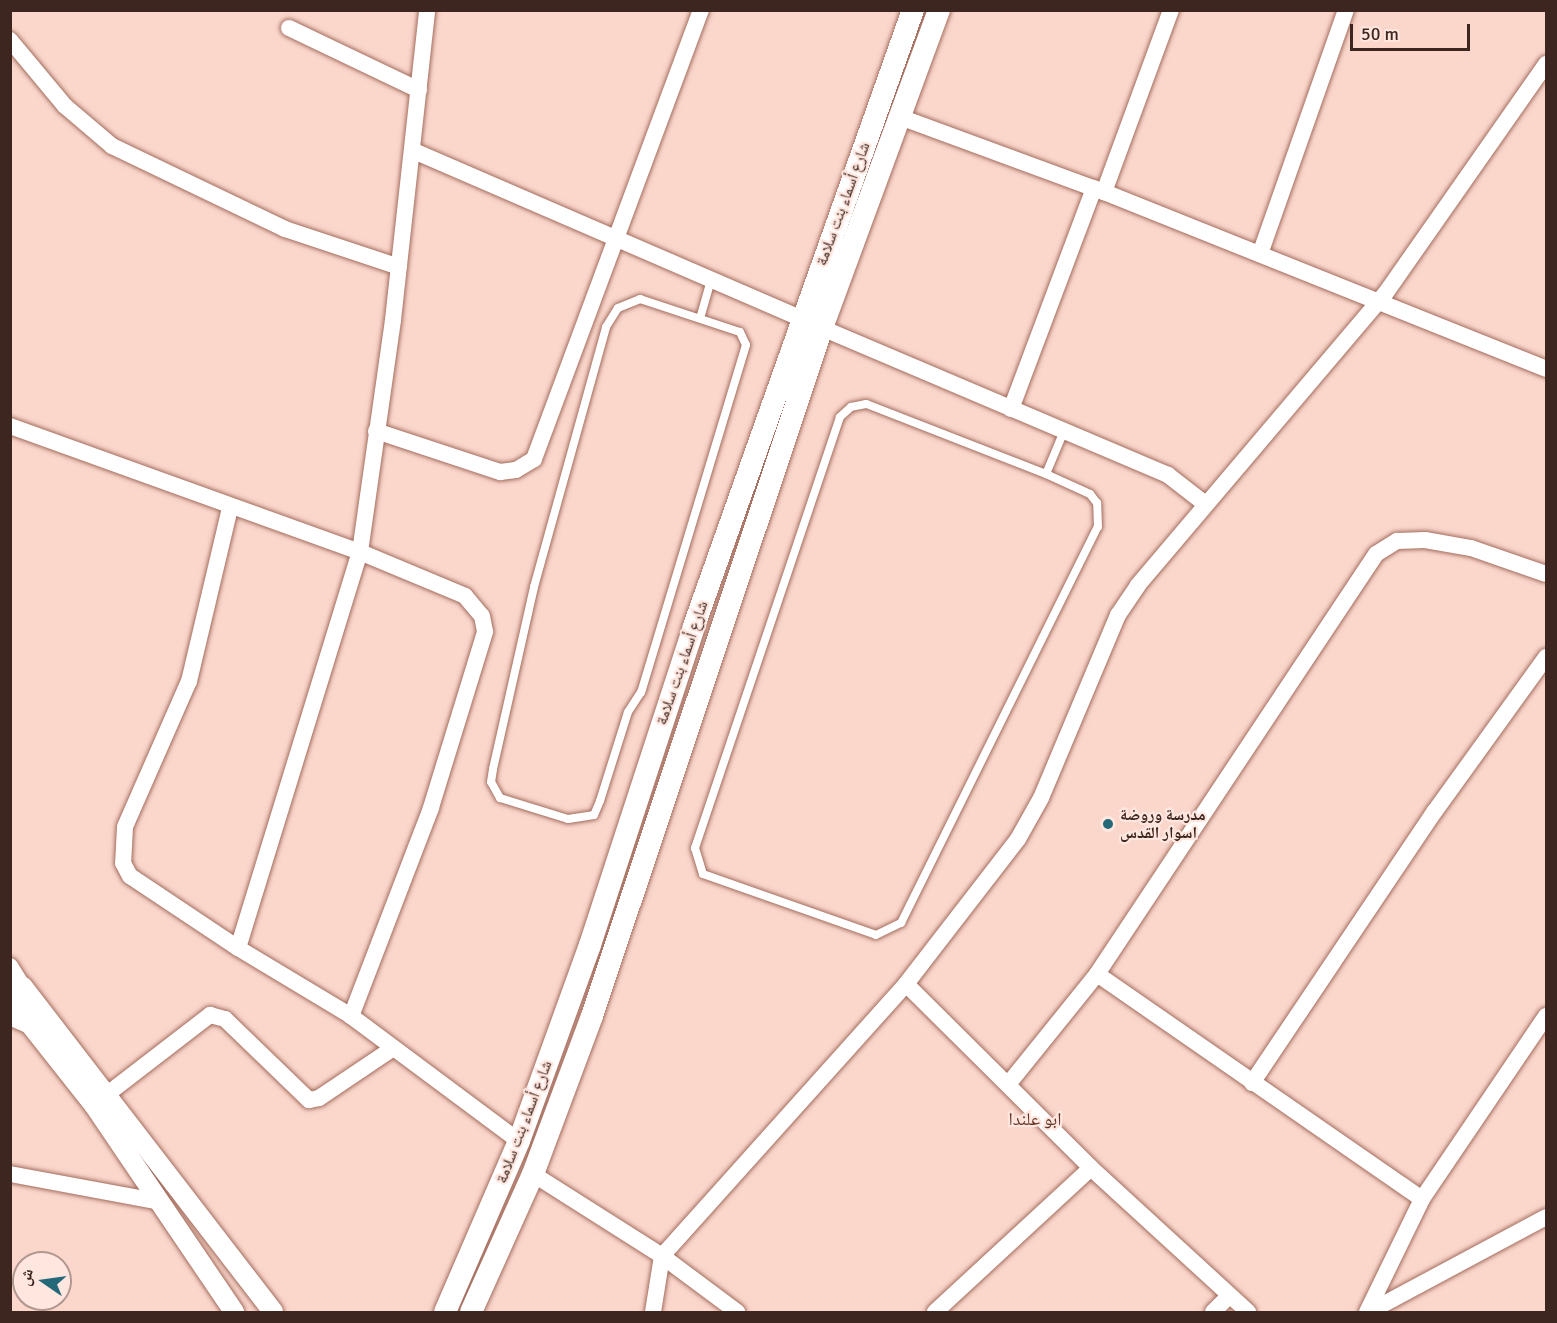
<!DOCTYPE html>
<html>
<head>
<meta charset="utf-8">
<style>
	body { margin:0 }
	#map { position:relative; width:1557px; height:1323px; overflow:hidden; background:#fad6cb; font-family:Signika,"Noto Naskh Arabic",sans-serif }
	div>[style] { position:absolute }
	.roads { filter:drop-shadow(0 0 2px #a36d5e) drop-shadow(0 0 2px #a36d5e) }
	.service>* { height:8px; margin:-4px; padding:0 4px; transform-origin:4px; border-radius:4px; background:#fff }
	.minor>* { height:16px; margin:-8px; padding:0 8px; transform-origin:8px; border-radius:8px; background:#fff }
	.tertiary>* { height:20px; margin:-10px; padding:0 10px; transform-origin:10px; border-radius:10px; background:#fff }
	.secondary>* { height:22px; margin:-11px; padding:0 11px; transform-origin:11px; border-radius:11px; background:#fff }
	.dots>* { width:16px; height:16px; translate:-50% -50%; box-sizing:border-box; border:3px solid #ffe6df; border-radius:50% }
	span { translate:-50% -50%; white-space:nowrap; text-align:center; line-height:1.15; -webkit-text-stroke:4.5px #ffe6df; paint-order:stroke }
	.street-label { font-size:16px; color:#3c261f }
	.poi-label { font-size:16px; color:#3c261f; font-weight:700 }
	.left { translate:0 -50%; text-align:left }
	.neighbourhood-label { font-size:18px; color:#623325 }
	.frame { position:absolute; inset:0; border:12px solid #3c261f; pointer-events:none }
	.north { position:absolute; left:12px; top:1251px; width:60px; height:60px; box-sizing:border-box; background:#ffe6df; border:2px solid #b19992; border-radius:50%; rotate:283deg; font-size:16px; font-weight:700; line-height:24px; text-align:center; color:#3c261f }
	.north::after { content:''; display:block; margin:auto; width:21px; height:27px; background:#24697a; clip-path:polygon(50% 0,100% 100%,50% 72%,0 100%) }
	.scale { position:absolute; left:1350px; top:24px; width:120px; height:27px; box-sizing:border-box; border:3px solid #3c261f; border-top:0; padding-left:8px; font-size:18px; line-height:21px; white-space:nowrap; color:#3c261f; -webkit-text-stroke:4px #ffe6df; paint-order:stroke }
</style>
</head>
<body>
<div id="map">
	<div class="roads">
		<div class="service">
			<div style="left:640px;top:299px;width:105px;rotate:18.3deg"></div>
			<div style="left:740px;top:332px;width:14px;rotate:65deg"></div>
			<div style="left:746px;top:345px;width:363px;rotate:106.8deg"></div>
			<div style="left:641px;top:692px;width:24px;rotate:123deg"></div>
			<div style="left:628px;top:712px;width:93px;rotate:107.5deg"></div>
			<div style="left:600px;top:801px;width:15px;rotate:113deg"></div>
			<div style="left:594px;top:815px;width:26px;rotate:171deg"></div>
			<div style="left:568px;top:819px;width:71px;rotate:-162.8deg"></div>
			<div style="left:500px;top:798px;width:18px;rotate:-119deg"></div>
			<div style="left:491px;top:782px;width:13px;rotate:-81deg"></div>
			<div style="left:493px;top:769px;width:187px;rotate:-77.3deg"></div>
			<div style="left:534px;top:587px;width:270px;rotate:-74.5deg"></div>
			<div style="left:606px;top:327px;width:22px;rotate:-58deg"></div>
			<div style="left:618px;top:308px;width:24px;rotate:-22deg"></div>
			<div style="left:701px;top:315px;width:36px;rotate:-74deg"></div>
			<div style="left:1046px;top:474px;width:193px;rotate:-158.7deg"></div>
			<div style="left:866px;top:404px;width:15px;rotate:169deg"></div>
			<div style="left:851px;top:407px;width:15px;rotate:138deg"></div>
			<div style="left:840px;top:417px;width:455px;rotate:108.6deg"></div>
			<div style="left:695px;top:848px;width:27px;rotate:73deg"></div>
			<div style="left:703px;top:874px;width:183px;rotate:19.4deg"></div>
			<div style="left:876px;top:935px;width:28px;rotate:-26deg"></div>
			<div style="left:901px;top:923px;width:442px;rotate:-63.6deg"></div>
			<div style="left:1098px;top:527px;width:24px;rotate:-92deg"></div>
			<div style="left:1097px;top:503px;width:11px;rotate:-128deg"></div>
			<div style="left:1090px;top:494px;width:48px;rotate:-155.6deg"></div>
			<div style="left:1046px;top:474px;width:47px;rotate:-67.3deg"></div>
		</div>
		<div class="minor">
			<div style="left:289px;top:28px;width:144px;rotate:25.5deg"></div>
			<div style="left:10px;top:40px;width:86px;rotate:50.2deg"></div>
			<div style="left:65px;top:106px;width:62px;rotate:40.4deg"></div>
			<div style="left:112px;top:146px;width:192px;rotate:25.6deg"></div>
			<div style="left:285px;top:229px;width:120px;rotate:18.4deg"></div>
			<div style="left:900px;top:117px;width:217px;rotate:20.2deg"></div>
			<div style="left:1104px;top:192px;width:476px;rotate:21.8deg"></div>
			<div style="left:414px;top:151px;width:423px;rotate:23.4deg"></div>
			<div style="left:1104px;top:192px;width:194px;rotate:-69.8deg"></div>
			<div style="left:1260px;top:254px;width:259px;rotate:-70.6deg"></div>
			<div style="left:822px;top:328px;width:376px;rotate:23deg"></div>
			<div style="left:1168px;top:475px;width:46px;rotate:37.9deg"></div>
			<div style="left:1011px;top:409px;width:236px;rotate:-69.4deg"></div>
			<div style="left:10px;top:426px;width:372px;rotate:19.8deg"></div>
			<div style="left:360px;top:552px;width:114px;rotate:22.7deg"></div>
			<div style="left:465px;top:596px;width:26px;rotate:50deg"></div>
			<div style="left:482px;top:616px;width:16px;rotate:79deg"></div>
			<div style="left:485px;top:632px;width:184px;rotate:107.1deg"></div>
			<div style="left:431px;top:808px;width:223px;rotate:111deg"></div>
			<div style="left:376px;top:431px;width:131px;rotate:18.3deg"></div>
			<div style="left:500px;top:472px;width:16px;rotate:-7deg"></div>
			<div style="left:516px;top:470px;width:21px;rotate:-31deg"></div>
			<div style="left:534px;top:459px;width:479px;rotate:-69.6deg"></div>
			<div style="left:230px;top:508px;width:178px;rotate:103.3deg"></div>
			<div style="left:189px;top:681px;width:159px;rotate:113.7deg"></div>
			<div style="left:125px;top:827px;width:36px;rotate:93deg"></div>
			<div style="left:123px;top:863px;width:15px;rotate:62deg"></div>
			<div style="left:130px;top:876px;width:130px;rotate:33.7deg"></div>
			<div style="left:238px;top:948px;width:132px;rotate:31deg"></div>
			<div style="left:351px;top:1016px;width:209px;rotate:36.7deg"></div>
			<div style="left:238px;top:948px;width:414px;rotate:-72.9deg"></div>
			<div style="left:360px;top:552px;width:234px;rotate:-81.9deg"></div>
			<div style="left:393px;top:320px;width:312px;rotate:-83.7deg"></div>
			<div style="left:10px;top:966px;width:25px;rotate:58deg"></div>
			<div style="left:1097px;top:974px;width:395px;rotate:34.7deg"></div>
			<div style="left:906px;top:984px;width:261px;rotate:44.8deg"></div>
			<div style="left:1091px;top:1168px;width:213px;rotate:42.5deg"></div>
			<div style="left:10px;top:997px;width:34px;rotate:53deg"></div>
			<div style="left:1010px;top:1082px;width:139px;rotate:-51.1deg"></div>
			<div style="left:1097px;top:974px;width:504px;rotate:-56.4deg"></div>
			<div style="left:1376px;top:554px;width:25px;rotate:-32deg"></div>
			<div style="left:1397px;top:541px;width:28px;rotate:-2deg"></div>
			<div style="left:1425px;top:540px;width:47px;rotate:9.9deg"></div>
			<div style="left:1471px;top:548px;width:79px;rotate:19.1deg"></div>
			<div style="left:1252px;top:1083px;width:328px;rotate:-56.1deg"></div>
			<div style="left:1435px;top:811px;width:190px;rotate:-54.2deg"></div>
			<div style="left:97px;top:1102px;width:143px;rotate:-37.6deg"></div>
			<div style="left:210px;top:1015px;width:16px;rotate:15deg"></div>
			<div style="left:225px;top:1019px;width:117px;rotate:44deg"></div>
			<div style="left:309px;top:1100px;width:10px;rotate:-11deg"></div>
			<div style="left:319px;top:1098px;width:88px;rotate:-33.9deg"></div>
			<div style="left:10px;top:1174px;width:154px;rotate:10.5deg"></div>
			<div style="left:533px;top:1174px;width:153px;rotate:32.4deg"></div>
			<div style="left:662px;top:1256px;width:94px;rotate:36.7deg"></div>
			<div style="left:653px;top:1312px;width:57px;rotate:-80.9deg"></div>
			<div style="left:662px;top:1256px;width:365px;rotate:-48.1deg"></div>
			<div style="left:906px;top:984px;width:183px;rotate:-52.3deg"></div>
			<div style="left:1018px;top:839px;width:47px;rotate:-60.7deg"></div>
			<div style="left:1041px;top:798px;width:199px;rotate:-67.2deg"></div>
			<div style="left:1118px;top:615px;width:36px;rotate:-56deg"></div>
			<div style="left:1138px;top:585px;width:382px;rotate:-49.7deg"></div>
			<div style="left:1385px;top:294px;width:281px;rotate:-55deg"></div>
			<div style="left:935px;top:1312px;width:212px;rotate:-42.7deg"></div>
			<div style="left:1213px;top:1312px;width:21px;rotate:-45deg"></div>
			<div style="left:1367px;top:1312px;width:126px;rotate:-64deg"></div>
			<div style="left:1422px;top:1199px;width:221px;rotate:-55.9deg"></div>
			<div style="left:1369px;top:1312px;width:201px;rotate:-28.2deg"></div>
		</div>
		<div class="tertiary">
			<div style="left:10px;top:984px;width:13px;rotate:13deg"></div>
			<div style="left:23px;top:987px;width:410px;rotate:52.4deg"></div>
			<div style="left:10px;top:1015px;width:22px;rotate:24deg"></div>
			<div style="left:30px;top:1024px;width:103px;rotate:51.7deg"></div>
			<div style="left:94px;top:1105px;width:250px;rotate:55.9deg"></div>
		</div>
		<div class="secondary">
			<div style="left:445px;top:1312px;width:186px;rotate:-66.6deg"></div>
			<div style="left:519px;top:1141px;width:208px;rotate:-70.1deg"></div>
			<div style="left:590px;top:945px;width:336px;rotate:-71.9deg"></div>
			<div style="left:694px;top:626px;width:654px;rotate:-70.43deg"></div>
			<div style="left:471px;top:1312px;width:151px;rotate:-65.8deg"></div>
			<div style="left:533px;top:1174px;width:169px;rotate:-69.5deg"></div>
			<div style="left:592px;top:1016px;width:725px;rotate:-71.52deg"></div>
			<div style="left:822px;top:328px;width:339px;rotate:-69.8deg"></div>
		</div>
	</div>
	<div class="dots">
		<div style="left:1108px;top:824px;background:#24697a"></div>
	</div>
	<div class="street-label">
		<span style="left:843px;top:204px;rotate:-70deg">شارع أسماء بنت سلامة</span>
		<span style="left:682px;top:663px;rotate:-71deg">شارع أسماء بنت سلامة</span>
		<span style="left:524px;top:1122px;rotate:-69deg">شارع أسماء بنت سلامة</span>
	</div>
	<div class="poi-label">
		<span class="left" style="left:1120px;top:824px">مدرسة وروضة<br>اسوار القدس</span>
	</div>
	<div class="neighbourhood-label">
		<span style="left:1035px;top:1119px">ابو علندا</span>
	</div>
	<div class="frame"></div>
	<div class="north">ش</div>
	<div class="scale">50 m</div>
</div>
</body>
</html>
